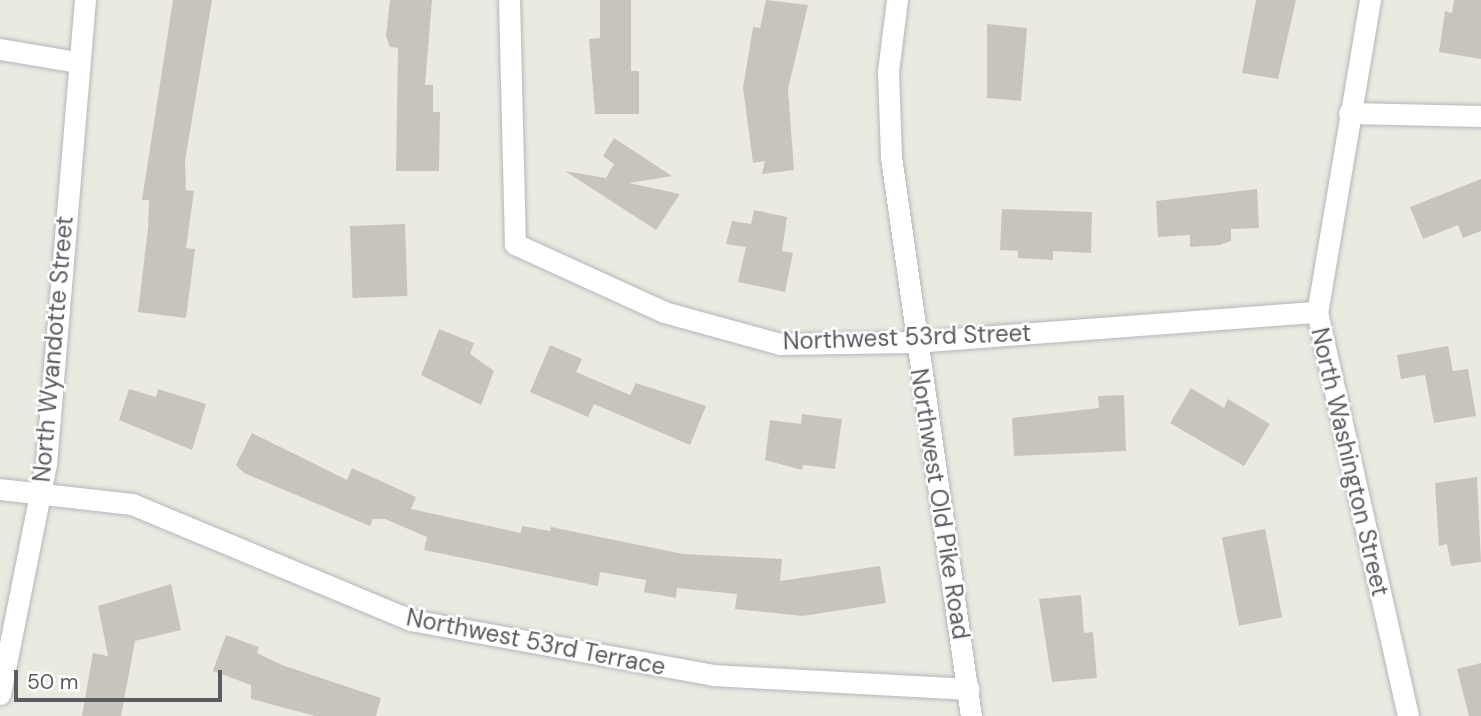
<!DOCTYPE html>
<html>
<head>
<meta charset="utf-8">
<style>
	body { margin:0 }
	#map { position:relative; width:1481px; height:716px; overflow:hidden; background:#ebeae1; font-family:"DM Sans",sans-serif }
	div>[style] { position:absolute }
	.building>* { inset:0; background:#c7c4be; transform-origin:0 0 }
	.roads { filter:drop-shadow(0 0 2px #b4b6bb) drop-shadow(0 0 2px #b4b6bb) }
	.minor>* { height:21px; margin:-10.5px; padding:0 10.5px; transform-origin:10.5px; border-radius:10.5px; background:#fff }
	span { translate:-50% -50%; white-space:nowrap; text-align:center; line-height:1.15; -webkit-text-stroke:5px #fff; paint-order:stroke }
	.street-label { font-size:24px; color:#5a5c61 }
	.scale { position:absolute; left:14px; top:670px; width:208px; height:32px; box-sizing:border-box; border:4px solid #5a5c61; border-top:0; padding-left:9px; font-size:21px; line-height:24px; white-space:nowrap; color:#5a5c61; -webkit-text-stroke:5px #fff; paint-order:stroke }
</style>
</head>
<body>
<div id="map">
	<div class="building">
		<div style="clip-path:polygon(173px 0,212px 0,185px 161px,186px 190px,194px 191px,186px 248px,195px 249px,186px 318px,138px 312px,148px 228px,149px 200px,142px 200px)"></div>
		<div style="clip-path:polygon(390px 0,432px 0,425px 85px,433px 85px,433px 112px,440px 112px,439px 171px,396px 171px,398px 48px,390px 47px,386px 36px)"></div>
		<div style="clip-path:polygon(600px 0,631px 0,631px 71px,639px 71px,639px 114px,595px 114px,589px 39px,600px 38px)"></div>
		<div style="clip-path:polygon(766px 0,808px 5px,788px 89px,794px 170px,762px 174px,765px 161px,753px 163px,743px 88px,753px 27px,760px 28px)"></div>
		<div style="clip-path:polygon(1256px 0,1296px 0,1278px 79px,1242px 73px)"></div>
		<div style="clip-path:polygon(1454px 0,1481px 0,1481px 59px,1439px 52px,1445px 11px,1452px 13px)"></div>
		<div style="clip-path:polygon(987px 24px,1027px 28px,1021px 101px,987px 98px)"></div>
		<div style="clip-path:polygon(614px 138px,672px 176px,629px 183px,680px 194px,656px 230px,565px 171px,606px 178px,614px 164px,603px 156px)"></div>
		<div style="clip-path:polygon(1481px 179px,1481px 231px,1463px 238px,1458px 225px,1423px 239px,1410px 207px)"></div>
		<div style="clip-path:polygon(1257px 189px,1259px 228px,1231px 229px,1231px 241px,1220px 245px,1190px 247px,1190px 235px,1158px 237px,1156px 201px)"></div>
		<div style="clip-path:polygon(1002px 209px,1092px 212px,1091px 253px,1053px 251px,1053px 260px,1018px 258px,1018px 251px,1000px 250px)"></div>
		<div style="clip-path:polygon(754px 210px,787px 217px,782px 251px,793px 253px,785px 292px,738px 282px,746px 247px,726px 244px,732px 221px,751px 224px)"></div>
		<div style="left:405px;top:224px;width:72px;height:55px;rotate:88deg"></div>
		<div style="clip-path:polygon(439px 329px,474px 343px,470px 354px,494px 371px,481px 405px,421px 375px)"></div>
		<div style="clip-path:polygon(550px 345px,582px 359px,576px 372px,630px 395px,636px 383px,706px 406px,690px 445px,594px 404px,588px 417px,530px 392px)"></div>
		<div style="clip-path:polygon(1448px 346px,1453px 371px,1468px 369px,1476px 416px,1434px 423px,1425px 375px,1401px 379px,1397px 355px)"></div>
		<div style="clip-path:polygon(1191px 388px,1224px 408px,1228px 399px,1270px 424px,1244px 466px,1170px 423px)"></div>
		<div style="clip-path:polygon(129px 389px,156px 397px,158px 389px,206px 404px,192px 450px,119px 420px)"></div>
		<div style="clip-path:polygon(1124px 395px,1126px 451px,1014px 456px,1012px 418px,1099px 408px,1098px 396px)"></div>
		<div style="clip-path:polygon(802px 414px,842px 419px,835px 469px,803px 465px,802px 470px,765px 460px,770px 420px,801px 424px)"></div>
		<div style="clip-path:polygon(252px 433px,347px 480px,352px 468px,416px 497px,411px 509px,521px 533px,522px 526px,550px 531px,551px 527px,683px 554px,782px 559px,780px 581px,880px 566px,886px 603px,803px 616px,735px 609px,737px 594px,677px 588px,676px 598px,644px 592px,646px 580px,600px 572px,598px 586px,424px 550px,427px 537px,385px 519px,373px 519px,370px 526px,244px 473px,236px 465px)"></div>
		<div style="clip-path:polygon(1477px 477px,1481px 562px,1451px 566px,1447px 544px,1439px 546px,1435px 483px)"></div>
		<div style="left:1265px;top:529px;width:90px;height:44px;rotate:79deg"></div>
		<div style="clip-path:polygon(171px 584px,181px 630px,135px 641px,121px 716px,82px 716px,93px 653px,108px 656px,98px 606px)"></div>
		<div style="clip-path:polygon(1081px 595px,1084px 633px,1093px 632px,1097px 678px,1052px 682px,1039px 599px)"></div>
		<div style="clip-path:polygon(226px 635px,259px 647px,257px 653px,282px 665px,381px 698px,376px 716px,315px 716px,251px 699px,251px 685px,213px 671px)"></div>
		<div style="clip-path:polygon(1481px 663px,1481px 716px,1469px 716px,1457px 669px)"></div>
	</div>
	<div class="roads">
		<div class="minor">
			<div style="left:509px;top:0;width:244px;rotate:88.6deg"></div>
			<div style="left:515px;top:244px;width:164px;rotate:24.5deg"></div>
			<div style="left:664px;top:312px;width:120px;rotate:15.4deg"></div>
			<div style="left:780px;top:344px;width:134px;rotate:-0.9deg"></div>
			<div style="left:914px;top:342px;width:404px;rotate:-4.3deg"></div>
			<div style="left:897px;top:0;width:72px;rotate:97.2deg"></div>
			<div style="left:888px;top:71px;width:86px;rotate:88deg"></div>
			<div style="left:891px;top:157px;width:565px;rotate:81.86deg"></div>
			<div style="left:1370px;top:0;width:316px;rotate:99.6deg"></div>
			<div style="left:1317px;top:312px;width:414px;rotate:77.3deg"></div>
			<div style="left:0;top:49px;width:78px;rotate:9.6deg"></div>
			<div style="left:1349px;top:113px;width:132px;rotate:1.3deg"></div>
			<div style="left:0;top:489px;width:133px;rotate:6.5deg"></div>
			<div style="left:132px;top:504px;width:302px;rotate:22.6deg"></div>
			<div style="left:411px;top:620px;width:307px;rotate:10.3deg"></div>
			<div style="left:713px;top:675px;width:256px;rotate:3.1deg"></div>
			<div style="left:0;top:694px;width:235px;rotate:-78.7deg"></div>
			<div style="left:46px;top:464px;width:466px;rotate:-85.2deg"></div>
		</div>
	</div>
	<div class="street-label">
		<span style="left:907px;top:337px;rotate:-2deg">Northwest 53rd Street</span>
		<span style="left:53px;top:349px;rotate:-85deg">North Wyandotte Street</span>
		<span style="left:1350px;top:462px;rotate:77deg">North Washington Street</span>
		<span style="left:940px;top:504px;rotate:81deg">Northwest Old Pike Road</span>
		<span style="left:536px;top:642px;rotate:11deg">Northwest 53rd Terrace</span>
	</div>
	<div class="scale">50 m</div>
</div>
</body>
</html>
